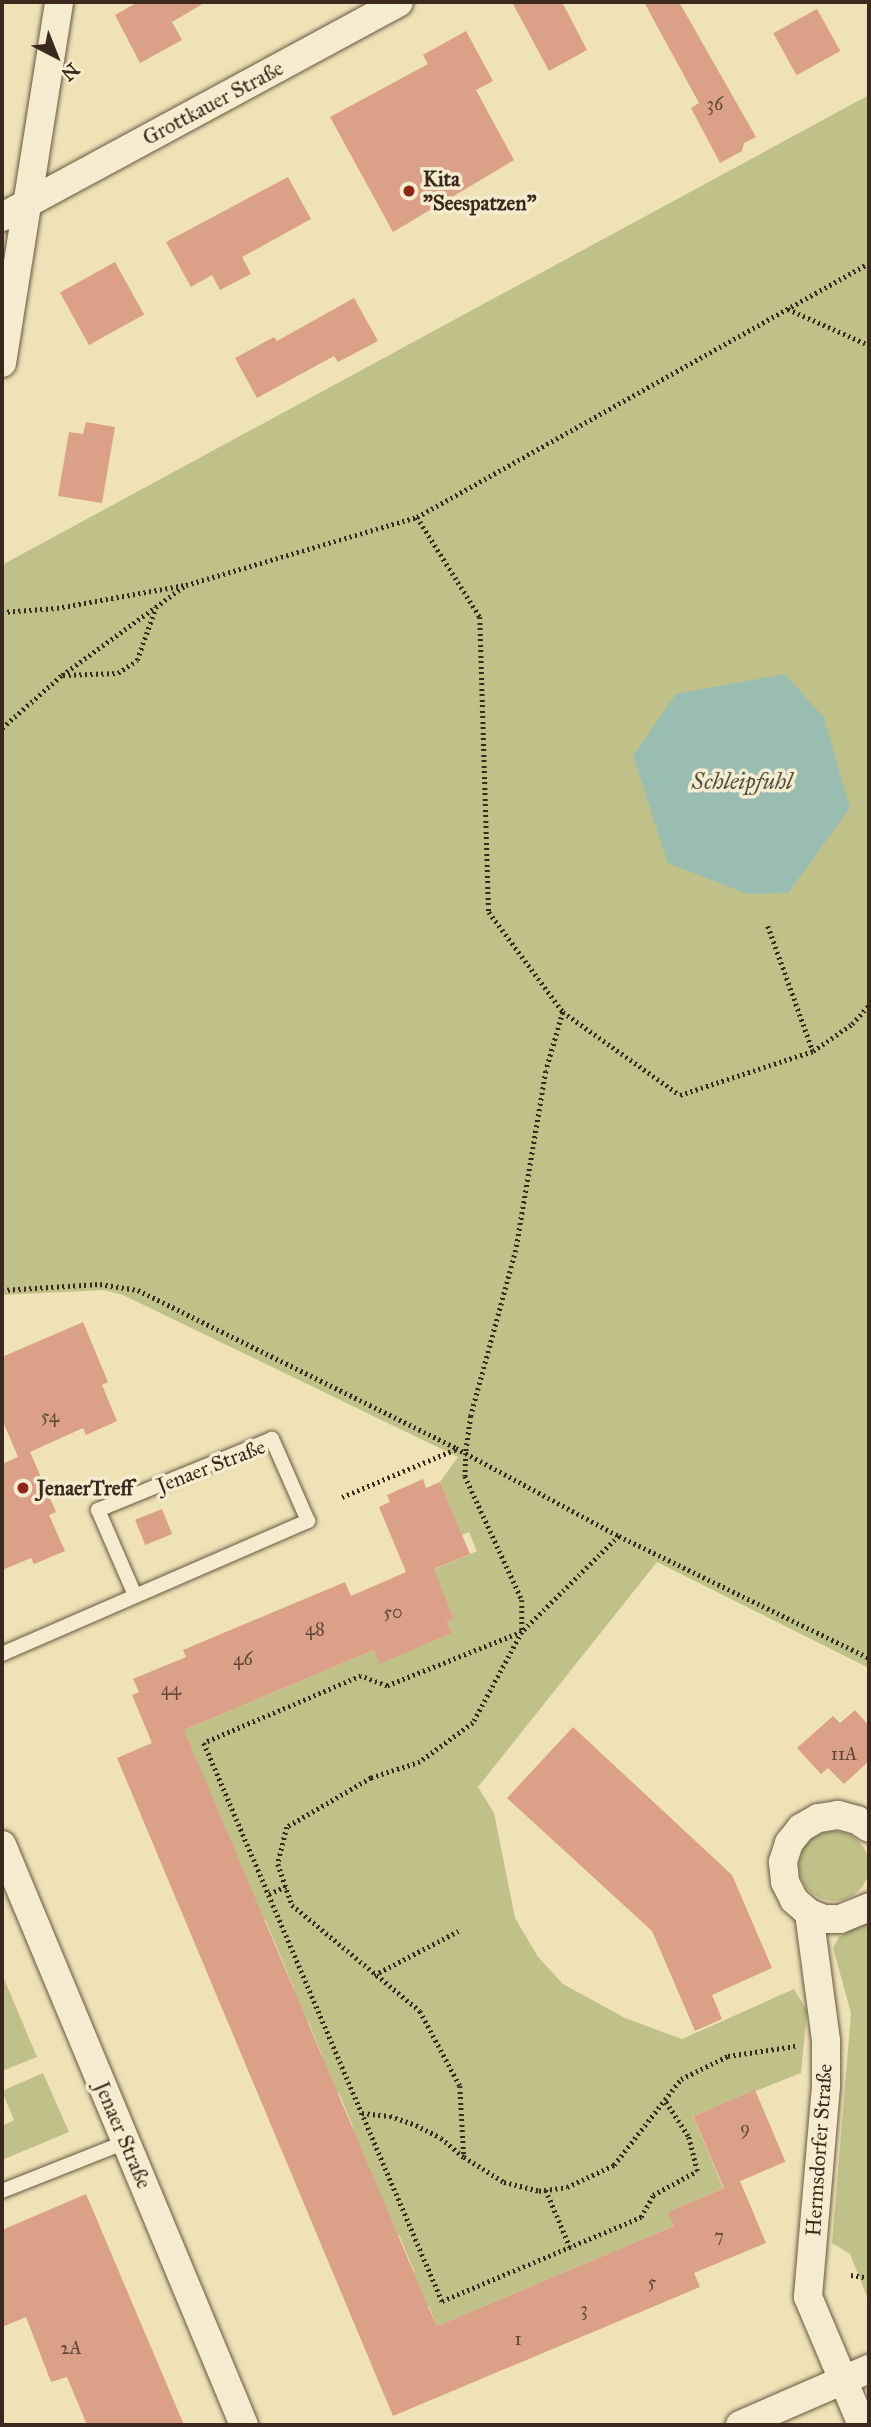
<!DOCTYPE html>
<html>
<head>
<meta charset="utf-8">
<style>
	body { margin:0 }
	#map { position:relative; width:871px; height:2427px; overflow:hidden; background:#efe2b6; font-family:"IM FELL Great Primer",serif }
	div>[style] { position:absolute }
	.green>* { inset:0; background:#c0c189 }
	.round { border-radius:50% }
	.water>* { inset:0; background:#9abdb1 }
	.building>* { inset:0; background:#dba088; transform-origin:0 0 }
	.path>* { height:4.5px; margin-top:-2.25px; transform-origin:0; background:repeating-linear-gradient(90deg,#3a291c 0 2px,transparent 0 5.5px) }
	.roads { filter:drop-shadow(0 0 2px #675742) drop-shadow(0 0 2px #675742) }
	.service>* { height:14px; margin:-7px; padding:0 7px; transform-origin:7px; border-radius:7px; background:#f5ecd0 }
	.minor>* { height:28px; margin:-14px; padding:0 14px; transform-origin:14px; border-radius:14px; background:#f5ecd0 }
	.dots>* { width:19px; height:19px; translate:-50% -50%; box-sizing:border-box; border:4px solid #f5ecd0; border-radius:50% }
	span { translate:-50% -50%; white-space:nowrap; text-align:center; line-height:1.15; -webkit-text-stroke:7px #f5ecd0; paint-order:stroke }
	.number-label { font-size:18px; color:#624737 }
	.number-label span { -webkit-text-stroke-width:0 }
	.street-label { font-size:21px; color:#3a291c }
	.poi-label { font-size:21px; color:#3a291c; font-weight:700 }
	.left { translate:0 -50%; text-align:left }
	.water-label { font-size:23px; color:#524e41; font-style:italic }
	.frame { position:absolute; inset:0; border:4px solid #3a291c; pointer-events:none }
	.north { position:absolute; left:21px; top:21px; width:70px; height:70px; -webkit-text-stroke:5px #f5ecd0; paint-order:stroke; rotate:138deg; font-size:19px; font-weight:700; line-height:28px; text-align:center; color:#3a291c }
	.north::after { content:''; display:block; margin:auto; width:24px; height:32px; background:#3a291c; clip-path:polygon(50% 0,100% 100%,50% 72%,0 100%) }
</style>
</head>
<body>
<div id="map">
	<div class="green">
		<div style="clip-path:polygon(869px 95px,869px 1668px,657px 1562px,478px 1787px,494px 1813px,515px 1918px,538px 1957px,563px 1984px,625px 2018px,682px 2039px,794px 1989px,807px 2011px,801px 2073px,693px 2116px,723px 2188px,669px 2212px,674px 2226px,430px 2329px,436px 2324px,429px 2306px,422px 2309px,407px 2274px,414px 2271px,399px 2235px,391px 2238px,346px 2131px,353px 2127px,339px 2093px,331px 2096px,316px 2061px,323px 2057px,308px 2021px,301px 2024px,293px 1986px,265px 1919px,258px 1922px,177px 1733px,374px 1650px,380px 1663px,452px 1633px,447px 1622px,454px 1619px,439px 1583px,426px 1573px,477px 1551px,469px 1532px,462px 1535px,440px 1482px,458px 1457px,123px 1295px,104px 1290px,2px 1295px,2px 565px)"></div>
		<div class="round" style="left:799px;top:1831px;width:70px;height:70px"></div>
		<div style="clip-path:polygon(869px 1919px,869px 2302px,850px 2254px,832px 2243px,851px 2013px,833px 1948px,839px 1937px)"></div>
		<div style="clip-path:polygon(2px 1974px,37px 2057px,2px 2071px)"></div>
		<div style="clip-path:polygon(43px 2073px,69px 2132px,2px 2160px,2px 2126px,14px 2120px,2px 2091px)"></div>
	</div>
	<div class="water">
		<div style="clip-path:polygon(785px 674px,824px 718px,850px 808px,788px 893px,747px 894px,668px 863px,633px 756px,676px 694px)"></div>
	</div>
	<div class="building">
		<div style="clip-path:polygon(138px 2px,206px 2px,172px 22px,182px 40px,140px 63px,115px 15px)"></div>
		<div style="clip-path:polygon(512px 2px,562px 2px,587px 50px,549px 71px)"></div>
		<div style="clip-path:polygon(644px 2px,679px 2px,756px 137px,744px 143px,742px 151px,720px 163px,691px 108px,699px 103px)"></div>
		<div style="left:817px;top:9px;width:48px;height:50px;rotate:61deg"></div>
		<div style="clip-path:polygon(466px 31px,493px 81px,476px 90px,514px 160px,393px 232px,330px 117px,428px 64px,423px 55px)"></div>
		<div style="clip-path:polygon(288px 177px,311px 219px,242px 257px,251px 274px,220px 290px,212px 275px,191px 287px,166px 242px)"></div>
		<div style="left:115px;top:262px;width:60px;height:63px;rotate:61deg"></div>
		<div style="clip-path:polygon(354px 298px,378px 341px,338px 362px,334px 356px,257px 398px,235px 358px,274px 337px,277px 341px)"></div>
		<div style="clip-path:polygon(86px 422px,115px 427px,102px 503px,58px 496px,69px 432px,83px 434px)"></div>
		<div style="clip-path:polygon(83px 1322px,108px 1382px,102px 1385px,117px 1421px,86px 1435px,83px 1428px,30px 1452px,56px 1512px,49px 1515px,65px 1551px,34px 1564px,31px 1558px,2px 1570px,2px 1464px,18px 1457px,2px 1419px,2px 1357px)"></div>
		<div style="clip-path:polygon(423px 1479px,426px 1488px,440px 1482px,470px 1554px,434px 1569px,454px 1619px,447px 1622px,452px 1633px,379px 1664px,374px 1650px,184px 1730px,428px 2306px,437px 2326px,674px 2226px,668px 2212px,740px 2181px,766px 2243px,694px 2273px,700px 2287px,393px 2416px,117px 1758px,152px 1743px,132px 1695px,139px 1692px,133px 1679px,186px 1657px,183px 1650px,345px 1582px,351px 1596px,406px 1572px,379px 1507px,390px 1502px,387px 1495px)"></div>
		<div style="left:162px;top:1509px;width:27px;height:29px;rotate:68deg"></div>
		<div style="clip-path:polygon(855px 1710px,869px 1726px,869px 1761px,844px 1784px,828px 1768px,821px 1774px,797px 1748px,833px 1716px,840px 1723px)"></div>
		<div style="clip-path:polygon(573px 1727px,732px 1875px,772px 1968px,712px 1995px,722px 2019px,695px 2031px,652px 1931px,507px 1798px)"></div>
		<div style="left:755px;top:2090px;width:78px;height:67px;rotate:67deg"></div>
		<div style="clip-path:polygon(86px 2194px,184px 2425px,87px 2425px,67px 2377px,51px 2382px,26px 2317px,2px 2327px,2px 2230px)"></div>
	</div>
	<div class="path">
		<div style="left:788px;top:309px;width:89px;rotate:24deg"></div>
		<div style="left:417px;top:517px;width:118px;rotate:57.8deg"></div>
		<div style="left:480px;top:617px;width:295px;rotate:88.3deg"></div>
		<div style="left:489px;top:912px;width:124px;rotate:53.5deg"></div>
		<div style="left:563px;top:1012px;width:143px;rotate:35.4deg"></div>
		<div style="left:680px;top:1095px;width:140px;rotate:-18.3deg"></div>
		<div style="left:813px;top:1051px;width:47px;rotate:-34.7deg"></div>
		<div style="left:852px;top:1024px;width:25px;rotate:-48deg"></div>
		<div style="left:2px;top:612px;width:55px;rotate:-4.2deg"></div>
		<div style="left:57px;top:608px;width:130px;rotate:-10.2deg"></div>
		<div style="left:63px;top:675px;width:55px;rotate:-2.1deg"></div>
		<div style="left:118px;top:673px;width:23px;rotate:-34deg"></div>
		<div style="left:137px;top:660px;width:56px;rotate:-70.3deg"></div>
		<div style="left:2px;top:728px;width:80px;rotate:-41.5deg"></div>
		<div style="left:62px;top:675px;width:153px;rotate:-36deg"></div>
		<div style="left:186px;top:585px;width:241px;rotate:-16.4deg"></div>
		<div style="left:417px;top:517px;width:518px;rotate:-29.33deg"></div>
		<div style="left:768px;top:926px;width:133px;rotate:70.2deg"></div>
		<div style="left:563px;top:1012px;width:61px;rotate:106.1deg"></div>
		<div style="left:546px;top:1071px;width:181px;rotate:99.5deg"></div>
		<div style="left:516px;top:1250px;width:172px;rotate:105.2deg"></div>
		<div style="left:471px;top:1416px;width:37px;rotate:98deg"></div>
		<div style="left:466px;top:1453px;width:23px;rotate:92deg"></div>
		<div style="left:465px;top:1476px;width:136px;rotate:65.3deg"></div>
		<div style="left:522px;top:1600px;width:32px;rotate:90deg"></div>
		<div style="left:522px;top:1632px;width:103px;rotate:118.3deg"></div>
		<div style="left:473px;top:1723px;width:66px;rotate:143.7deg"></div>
		<div style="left:420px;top:1762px;width:52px;rotate:161.9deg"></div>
		<div style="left:371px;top:1778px;width:97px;rotate:149.7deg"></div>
		<div style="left:287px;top:1827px;width:38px;rotate:104deg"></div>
		<div style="left:278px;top:1864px;width:43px;rotate:71.1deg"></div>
		<div style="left:292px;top:1905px;width:166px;rotate:39.6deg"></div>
		<div style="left:420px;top:2011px;width:85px;rotate:61.9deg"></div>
		<div style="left:460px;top:2086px;width:71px;rotate:86.8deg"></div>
		<div style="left:464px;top:2157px;width:47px;rotate:32deg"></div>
		<div style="left:504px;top:2182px;width:36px;rotate:14deg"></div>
		<div style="left:539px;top:2191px;width:28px;rotate:-8deg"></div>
		<div style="left:567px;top:2187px;width:52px;rotate:-25.1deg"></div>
		<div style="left:614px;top:2165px;width:109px;rotate:-52.1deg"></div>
		<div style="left:681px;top:2079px;width:52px;rotate:-26.1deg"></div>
		<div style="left:728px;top:2056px;width:68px;rotate:-8.5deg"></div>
		<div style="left:2px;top:1290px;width:98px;rotate:-3.5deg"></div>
		<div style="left:100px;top:1284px;width:38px;rotate:9deg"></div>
		<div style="left:138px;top:1290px;width:355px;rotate:26.4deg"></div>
		<div style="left:456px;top:1448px;width:185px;rotate:28.4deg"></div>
		<div style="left:619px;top:1536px;width:278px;rotate:26deg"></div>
		<div style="left:342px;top:1497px;width:124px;rotate:-22.8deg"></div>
		<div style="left:619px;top:1536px;width:136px;rotate:135.3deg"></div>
		<div style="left:522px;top:1632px;width:145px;rotate:158.2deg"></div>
		<div style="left:387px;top:1686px;width:28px;rotate:-159deg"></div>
		<div style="left:361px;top:1676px;width:171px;rotate:156.9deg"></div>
		<div style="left:204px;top:1743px;width:607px;rotate:66.9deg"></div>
		<div style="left:442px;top:2301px;width:216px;rotate:-22.9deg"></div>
		<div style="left:641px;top:2217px;width:25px;rotate:-61deg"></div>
		<div style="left:653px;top:2195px;width:50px;rotate:-28.6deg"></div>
		<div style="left:697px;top:2171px;width:36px;rotate:-104deg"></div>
		<div style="left:688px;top:2136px;width:42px;rotate:-123.3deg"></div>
		<div style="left:269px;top:1894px;width:19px;rotate:-25deg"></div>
		<div style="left:374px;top:1975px;width:95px;rotate:-27.6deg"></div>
		<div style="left:362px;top:2113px;width:28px;rotate:6deg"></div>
		<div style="left:390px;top:2116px;width:28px;rotate:19deg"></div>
		<div style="left:416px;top:2125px;width:28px;rotate:27deg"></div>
		<div style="left:441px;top:2138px;width:30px;rotate:40deg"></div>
		<div style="left:546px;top:2190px;width:62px;rotate:67.2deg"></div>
		<div style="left:851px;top:2275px;width:18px;rotate:9deg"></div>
	</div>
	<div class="roads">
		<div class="service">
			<div style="left:2px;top:1654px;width:334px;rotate:-23.5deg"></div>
			<div style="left:308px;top:1521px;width:90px;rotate:-113.7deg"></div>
			<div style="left:272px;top:1439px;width:188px;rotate:157.8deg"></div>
			<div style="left:98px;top:1510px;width:93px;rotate:66.5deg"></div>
			<div style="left:2px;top:2191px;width:133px;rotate:-21.6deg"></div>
		</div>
		<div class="minor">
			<div style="left:2px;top:217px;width:451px;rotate:-28.4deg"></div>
			<div style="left:2px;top:363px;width:365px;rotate:-81deg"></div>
			<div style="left:869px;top:1828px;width:14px;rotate:-146deg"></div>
			<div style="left:857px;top:1820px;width:20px;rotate:-165deg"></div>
			<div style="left:838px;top:1815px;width:20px;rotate:171deg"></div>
			<div style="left:818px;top:1818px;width:20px;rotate:150deg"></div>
			<div style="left:801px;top:1828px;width:19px;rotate:129deg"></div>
			<div style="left:789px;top:1843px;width:20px;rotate:108deg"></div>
			<div style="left:783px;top:1862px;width:20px;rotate:84deg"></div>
			<div style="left:785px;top:1882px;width:20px;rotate:63deg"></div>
			<div style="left:794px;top:1900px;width:20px;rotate:41deg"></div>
			<div style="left:809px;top:1913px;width:16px;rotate:22deg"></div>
			<div style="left:824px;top:1919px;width:16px"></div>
			<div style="left:840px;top:1919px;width:31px;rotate:-22deg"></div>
			<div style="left:2px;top:1845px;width:628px;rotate:67.35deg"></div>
			<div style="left:809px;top:1913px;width:129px;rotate:82.4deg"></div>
			<div style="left:826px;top:2041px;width:45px;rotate:90deg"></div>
			<div style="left:826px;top:2086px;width:212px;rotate:94.9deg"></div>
			<div style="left:808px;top:2297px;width:139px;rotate:67.1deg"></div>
			<div style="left:740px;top:2425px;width:141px;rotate:-23.5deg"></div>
		</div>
	</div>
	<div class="dots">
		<div style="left:409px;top:191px;background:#8f2418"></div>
		<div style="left:23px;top:1488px;background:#8f2418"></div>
	</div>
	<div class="number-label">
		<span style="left:715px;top:104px">36</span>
		<span style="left:50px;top:1416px">54</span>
		<span style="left:393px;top:1612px">50</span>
		<span style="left:315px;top:1629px">48</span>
		<span style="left:243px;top:1659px">46</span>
		<span style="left:171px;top:1689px">44</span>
		<span style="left:844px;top:1754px">11A</span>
		<span style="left:745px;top:2128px">9</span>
		<span style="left:719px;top:2236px">7</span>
		<span style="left:652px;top:2282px">5</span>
		<span style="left:584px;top:2309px">3</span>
		<span style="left:518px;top:2339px">1</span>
		<span style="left:71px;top:2348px">2A</span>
	</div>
	<div class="street-label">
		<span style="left:213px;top:103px;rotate:-28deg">Grottkauer Straße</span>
		<span style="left:211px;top:1466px;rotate:-21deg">Jenaer Straße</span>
		<span style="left:123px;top:2135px;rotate:67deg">Jenaer Straße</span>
		<span style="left:819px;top:2150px;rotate:-86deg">Hermsdorfer Straße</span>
	</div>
	<div class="poi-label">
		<span class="left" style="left:423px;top:191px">Kita<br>"Seespatzen"</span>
		<span class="left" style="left:37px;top:1488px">JenaerTreff</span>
	</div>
	<div class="water-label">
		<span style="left:742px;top:781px">Schleipfuhl</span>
	</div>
	<div class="frame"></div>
	<div class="north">N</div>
</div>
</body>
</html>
